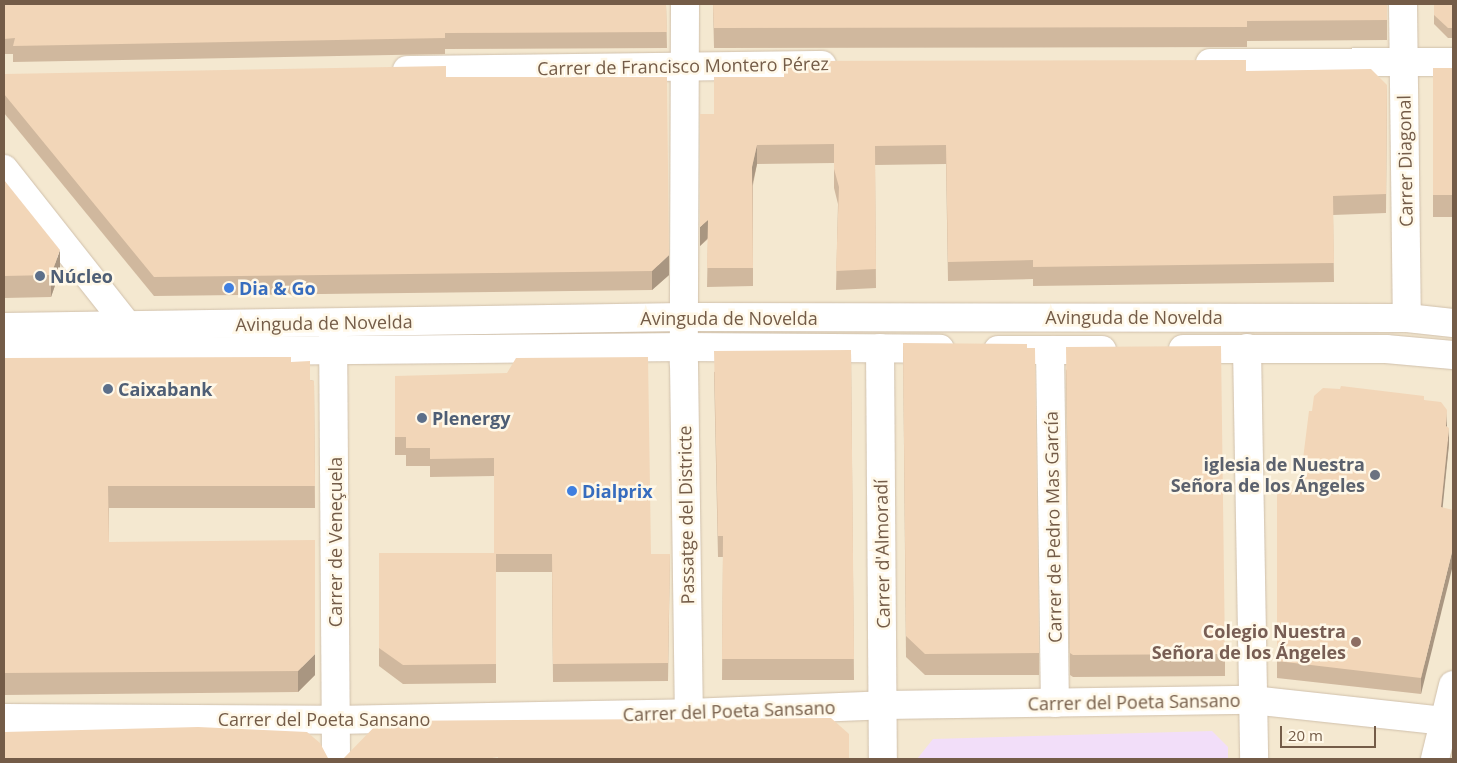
<!DOCTYPE html>
<html>
<head>
<meta charset="utf-8">
<style>
	body { margin:0 }
	#map { position:relative; width:1457px; height:763px; overflow:hidden; background:#fdf5e1; font-family:"Open Sans",sans-serif }
	div>[style] { position:absolute }
	.residential>* { inset:0; background:#f4e8d0; transform-origin:0 0 }
	.education>* { inset:0; background:#f2def9 }
	.roads { filter:drop-shadow(0 0 1px #d0c0ab) drop-shadow(0 0 1px #d0c0ab) }
	.street>* { height:28px; margin:-14px; padding:0 14px; transform-origin:14px; border-radius:14px; background:#fff }
	.secondary>* { height:28px; margin:-14px; padding:0 14px; transform-origin:14px; border-radius:14px; background:#fff }
	.wall>* { inset:0; background:#d0b89e; transform-origin:0 0 }
	.shaded-wall>* { inset:0; background:#a99681 }
	.building>* { inset:0; background:#f2d6b8; transform-origin:0 0 }
	.dots>* { width:14px; height:14px; translate:-50% -50%; box-sizing:border-box; border:2px solid #fff8e8; border-radius:50% }
	span { translate:-50% -50%; white-space:nowrap; text-align:center; line-height:1.15; -webkit-text-stroke:5px #fff8e8; paint-order:stroke }
	.street-label { font-size:18px; color:#745c48 }
	.service-label { font-size:18px; color:#4e5e75; font-weight:700 }
	.left { translate:0 -50%; text-align:left }
	.shop-label { font-size:18px; color:#366cbe; font-weight:700 }
	.worship-label { font-size:18px; color:#5b616d; font-weight:700 }
	.right { translate:-100% -50%; text-align:right }
	.education-label { font-size:18px; color:#785e54; font-weight:700 }
	.frame { position:absolute; inset:0; border:5px solid #745c48; pointer-events:none }
	.scale { position:absolute; left:1280px; top:726px; width:96px; height:22px; box-sizing:border-box; border:2px solid #745c48; border-top:0; padding-left:6px; font-size:15px; line-height:18px; white-space:nowrap; color:#745c48; -webkit-text-stroke:4px #fff8e8; paint-order:stroke }
</style>
</head>
<body>
<div id="map">
	<div class="residential">
		<div style="left:4px;top:4px;width:1449px;height:755px"></div>
	</div>
	<div class="education">
		<div style="clip-path:polygon(1212px 731px,1228px 747px,1228px 759px,917px 759px,933px 739px)"></div>
	</div>
	<div class="roads">
		<div class="street">
			<div style="left:685px;top:4px;width:360px;rotate:90.2deg"></div>
			<div style="left:684px;top:364px;width:349px;rotate:89.2deg"></div>
			<div style="left:1403px;top:4px;width:314px;rotate:89.3deg"></div>
			<div style="left:1210px;top:63px;width:243px;rotate:-0.2deg"></div>
			<div style="left:407px;top:70px;width:415px;rotate:-0.7deg"></div>
			<div style="left:4px;top:169px;width:199px;rotate:51.7deg"></div>
			<div style="left:333px;top:326px;width:433px;rotate:89.6deg"></div>
			<div style="left:880px;top:348px;width:411px;rotate:89.6deg"></div>
			<div style="left:1247px;top:348px;width:411px;rotate:89deg"></div>
			<div style="left:1050px;top:350px;width:353px;rotate:89.2deg"></div>
			<div style="left:4px;top:718px;width:330px;rotate:0.3deg"></div>
			<div style="left:334px;top:720px;width:355px;rotate:-1.1deg"></div>
			<div style="left:689px;top:713px;width:195px;rotate:-2.3deg"></div>
			<div style="left:884px;top:705px;width:368px;rotate:-0.8deg"></div>
			<div style="left:1252px;top:700px;width:202px;rotate:6.2deg"></div>
			<div style="left:1435px;top:759px;width:76px;rotate:-76.3deg"></div>
		</div>
		<div class="secondary">
			<div style="left:4px;top:327px;width:680px;rotate:-0.84deg"></div>
			<div style="left:684px;top:317px;width:723px;rotate:0.08deg"></div>
			<div style="left:1407px;top:318px;width:46px;rotate:6.2deg"></div>
			<div style="left:1183px;top:349px;width:203px"></div>
			<div style="left:1386px;top:349px;width:67px;rotate:5.1deg"></div>
			<div style="left:998px;top:350px;width:104px"></div>
			<div style="left:4px;top:353px;width:681px;rotate:-0.5deg"></div>
			<div style="left:685px;top:347px;width:255px;rotate:0.4deg"></div>
		</div>
	</div>
	<div class="wall">
		<div style="clip-path:polygon(4px 4px,666px 4px,667px 48px,445px 49px,445px 54px,13px 62px,13px 54px,4px 54px)"></div>
		<div style="clip-path:polygon(713px 4px,1387px 4px,1387px 40px,1247px 41px,1247px 47px,714px 48px)"></div>
		<div style="clip-path:polygon(1434px 4px,1453px 4px,1453px 38px,1448px 38px,1434px 24px)"></div>
		<div style="left:1433px;top:68px;width:20px;height:149px"></div>
		<div style="clip-path:polygon(1246px 71px,1387px 85px,1386px 213px,1333px 215px,1334px 282px,1033px 286px,1033px 279px,948px 281px,946px 164px,875px 165px,876px 288px,836px 290px,838px 204px,834px 188px,834px 163px,757px 164px,753px 185px,753px 286px,707px 287px,708px 239px,700px 246px,714px 114px,784px 77px)"></div>
		<div style="clip-path:polygon(4px 74px,446px 77px,669px 275px,652px 290px,154px 296px,4px 113px)"></div>
		<div style="clip-path:polygon(4px 180px,60px 271px,51px 297px,4px 298px)"></div>
		<div style="clip-path:polygon(903px 343px,1039px 653px,1039px 675px,925px 675px,906px 657px)"></div>
		<div style="clip-path:polygon(851px 350px,854px 680px,722px 680px,723px 557px,718px 557px,714px 372px)"></div>
		<div style="clip-path:polygon(4px 358px,291px 362px,310px 380px,314px 381px,315px 508px,109px 508px,109px 542px,315px 675px,298px 692px,4px 695px)"></div>
		<div style="clip-path:polygon(1066px 369px,1225px 654px,1225px 676px,1073px 677px,1070px 675px)"></div>
		<div style="clip-path:polygon(395px 376px,651px 554px,670px 554px,668px 681px,553px 682px,552px 572px,496px 572px,496px 683px,403px 684px,379px 666px,379px 553px,494px 553px,494px 476px,430px 477px,430px 466px,406px 466px,406px 455px,395px 455px)"></div>
		<div style="clip-path:polygon(1424px 400px,1449px 444px,1421px 694px,1277px 678px,1277px 489px,1299px 491px)"></div>
	</div>
	<div class="shaded-wall">
		<div style="clip-path:polygon(757px 145px,757px 164px,752px 186px,752px 167px)"></div>
		<div style="clip-path:polygon(708px 220px,708px 238px,700px 246px,700px 227px)"></div>
		<div style="clip-path:polygon(60px 250px,60px 271px,51px 297px,51px 275px)"></div>
		<div style="clip-path:polygon(669px 255px,669px 275px,652px 290px,652px 271px)"></div>
		<div style="clip-path:polygon(1447px 410px,1447px 426px,1446px 442px,1446px 426px)"></div>
		<div style="clip-path:polygon(1449px 428px,1449px 444px,1441px 524px,1441px 507px)"></div>
		<div style="clip-path:polygon(1453px 548px,1453px 565px,1421px 694px,1421px 678px)"></div>
		<div style="clip-path:polygon(315px 654px,315px 675px,298px 692px,298px 671px)"></div>
	</div>
	<div class="building">
		<div style="clip-path:polygon(4px 4px,666px 4px,667px 32px,445px 33px,445px 38px,13px 46px,15px 38px,4px 39px)"></div>
		<div style="clip-path:polygon(713px 4px,1387px 4px,1387px 20px,1247px 21px,1247px 27px,714px 28px)"></div>
		<div style="clip-path:polygon(1434px 4px,1453px 4px,1453px 28px,1448px 28px,1434px 15px)"></div>
		<div style="clip-path:polygon(1246px 60px,1246px 71px,1371px 69px,1387px 85px,1386px 194px,1333px 196px,1334px 263px,1033px 267px,1033px 260px,948px 262px,946px 145px,875px 146px,876px 269px,836px 271px,839px 187px,834px 169px,834px 144px,757px 145px,752px 167px,753px 268px,707px 268px,708px 220px,700px 227px,700px 114px,714px 114px,714px 77px,784px 77px,784px 61px)"></div>
		<div style="clip-path:polygon(446px 66px,446px 77px,667px 77px,669px 255px,652px 271px,154px 277px,4px 94px,4px 74px)"></div>
		<div style="left:1433px;top:68px;width:20px;height:127px"></div>
		<div style="clip-path:polygon(4px 180px,60px 250px,51px 275px,4px 276px)"></div>
		<div style="clip-path:polygon(903px 343px,1027px 344px,1027px 348px,1035px 348px,1039px 653px,925px 654px,906px 636px)"></div>
		<div style="clip-path:polygon(1221px 346px,1225px 654px,1073px 655px,1070px 653px,1066px 347px)"></div>
		<div style="clip-path:polygon(851px 350px,854px 659px,722px 659px,723px 536px,718px 536px,714px 351px)"></div>
		<div style="clip-path:polygon(271px 357px,291px 357px,291px 362px,310px 361px,310px 380px,314px 381px,315px 486px,108px 486px,109px 542px,315px 540px,315px 654px,298px 671px,4px 673px,4px 358px)"></div>
		<div style="clip-path:polygon(648px 357px,651px 554px,670px 554px,668px 663px,553px 664px,552px 554px,496px 554px,496px 553px,494px 553px,494px 458px,430px 459px,430px 448px,406px 448px,406px 437px,395px 437px,395px 376px,507px 373px,516px 358px)"></div>
		<div style="clip-path:polygon(1341px 386px,1424px 396px,1424px 400px,1441px 402px,1447px 410px,1446px 426px,1449px 428px,1441px 507px,1453px 510px,1453px 548px,1421px 678px,1277px 661px,1277px 489px,1299px 491px,1309px 411px,1312px 411px,1314px 396px,1323px 388px,1340px 389px)"></div>
		<div style="clip-path:polygon(379px 553px,496px 553px,496px 664px,403px 665px,379px 648px)"></div>
		<div style="clip-path:polygon(831px 718px,849px 734px,849px 759px,498px 759px,498px 757px,486px 759px,343px 759px,380px 721px)"></div>
		<div style="clip-path:polygon(198px 727px,307px 732px,320px 743px,328px 758px,332px 759px,4px 759px,4px 732px)"></div>
	</div>
	<div class="dots">
		<div style="left:40px;top:276px;background:#5c6f8a"></div>
		<div style="left:229px;top:288px;background:#3f7fe0"></div>
		<div style="left:108px;top:389px;background:#5c6f8a"></div>
		<div style="left:422px;top:418px;background:#5c6f8a"></div>
		<div style="left:1375px;top:475px;background:#6b7280"></div>
		<div style="left:572px;top:491px;background:#3f7fe0"></div>
		<div style="left:1356px;top:642px;background:#8d6e63"></div>
	</div>
	<div class="street-label">
		<span style="left:683px;top:66px;rotate:-1deg">Carrer de Francisco Montero Pérez</span>
		<span style="left:1405px;top:161px;rotate:-91deg">Carrer Diagonal</span>
		<span style="left:1134px;top:317px">Avinguda de Novelda</span>
		<span style="left:729px;top:318px">Avinguda de Novelda</span>
		<span style="left:324px;top:323px;rotate:-1deg">Avinguda de Novelda</span>
		<span style="left:686px;top:515px;rotate:-91deg">Passatge del Districte</span>
		<span style="left:1053px;top:527px;rotate:-91deg">Carrer de Pedro Mas García</span>
		<span style="left:335px;top:542px;rotate:-90deg">Carrer de Veneçuela</span>
		<span style="left:882px;top:554px;rotate:-91deg">Carrer d'Almoradí</span>
		<span style="left:1134px;top:702px;rotate:-1deg">Carrer del Poeta Sansano</span>
		<span style="left:729px;top:711px;rotate:-2deg">Carrer del Poeta Sansano</span>
		<span style="left:324px;top:719px">Carrer del Poeta Sansano</span>
	</div>
	<div class="service-label">
		<span class="left" style="left:50px;top:276px">Núcleo</span>
		<span class="left" style="left:118px;top:389px">Caixabank</span>
		<span class="left" style="left:432px;top:418px">Plenergy</span>
	</div>
	<div class="shop-label">
		<span class="left" style="left:239px;top:288px">Dia &amp; Go</span>
		<span class="left" style="left:582px;top:491px">Dialprix</span>
	</div>
	<div class="worship-label">
		<span class="right" style="left:1365px;top:475px">iglesia de Nuestra<br>Señora de los Ángeles</span>
	</div>
	<div class="education-label">
		<span class="right" style="left:1346px;top:642px">Colegio Nuestra<br>Señora de los Ángeles</span>
	</div>
	<div class="frame"></div>
	<div class="scale">20 m</div>
</div>
</body>
</html>
